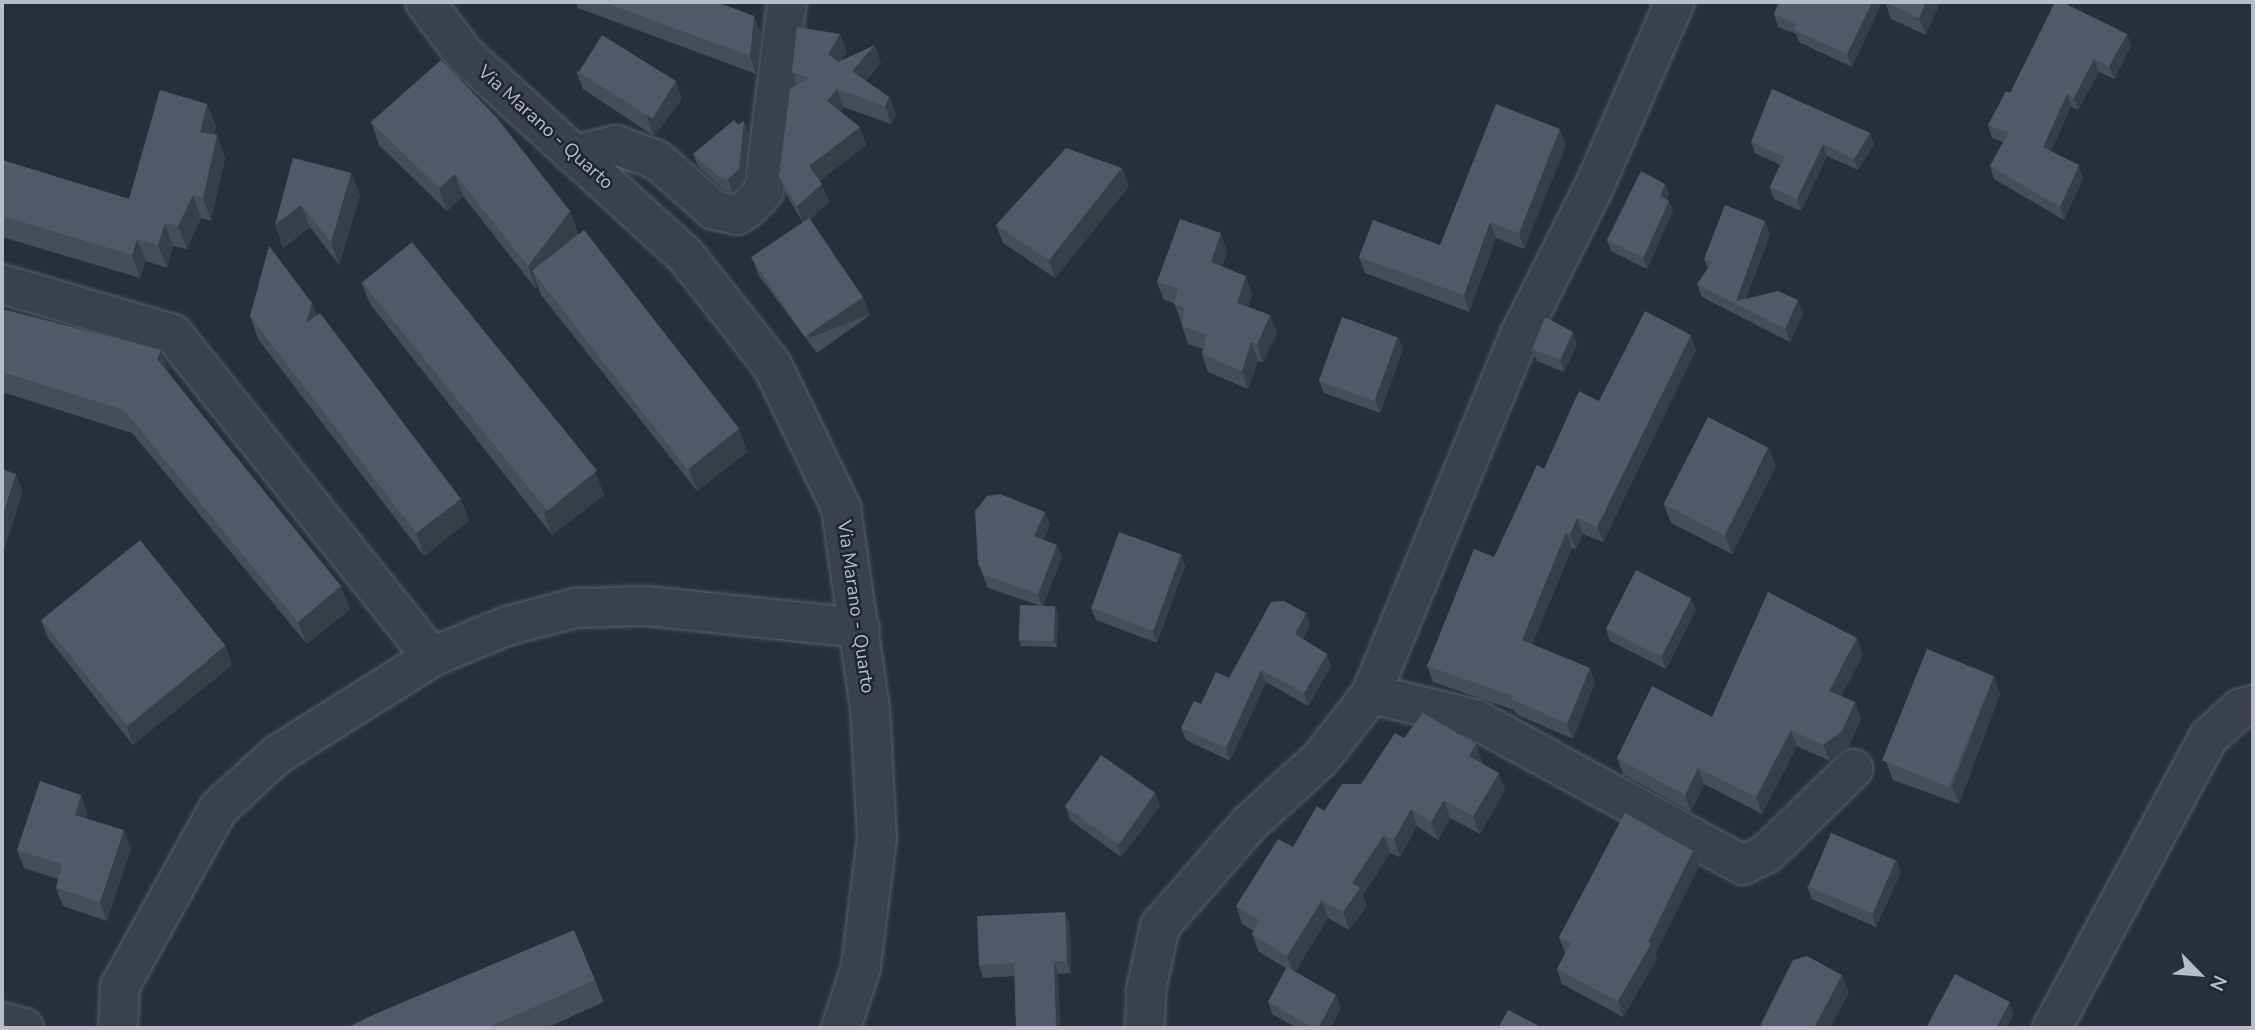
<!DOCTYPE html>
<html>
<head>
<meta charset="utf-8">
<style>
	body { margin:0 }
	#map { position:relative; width:2255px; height:1030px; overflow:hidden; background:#272f3c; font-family:"Nunito Sans",sans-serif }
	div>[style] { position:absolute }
	.roads { filter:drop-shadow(0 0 2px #595f6a) drop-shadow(0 0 2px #595f6a) }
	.minor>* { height:38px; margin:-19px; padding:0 19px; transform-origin:19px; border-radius:19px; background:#3b414c }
	.wall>* { inset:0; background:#454d59 }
	.shaded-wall>* { inset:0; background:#383e48; transform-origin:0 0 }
	.building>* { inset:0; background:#505967; transform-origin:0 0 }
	span { translate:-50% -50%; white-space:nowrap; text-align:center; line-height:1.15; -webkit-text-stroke:5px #202631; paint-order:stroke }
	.street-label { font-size:19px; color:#b7bcc7 }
	.frame { position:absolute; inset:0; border:4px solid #b7bcc7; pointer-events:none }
	.north { position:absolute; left:2164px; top:939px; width:70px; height:70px; -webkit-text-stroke:5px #202631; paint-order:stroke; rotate:115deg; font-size:19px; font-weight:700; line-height:28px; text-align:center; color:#b7bcc7 }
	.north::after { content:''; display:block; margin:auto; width:24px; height:32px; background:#b7bcc7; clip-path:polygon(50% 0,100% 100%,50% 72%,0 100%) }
</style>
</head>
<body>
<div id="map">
	<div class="roads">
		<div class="minor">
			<div style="left:425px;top:2px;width:66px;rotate:53deg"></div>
			<div style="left:465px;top:55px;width:297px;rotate:42.3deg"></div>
			<div style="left:685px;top:255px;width:140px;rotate:51.7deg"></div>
			<div style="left:772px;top:365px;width:159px;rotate:64.2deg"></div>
			<div style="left:841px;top:508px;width:203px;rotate:81.8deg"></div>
			<div style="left:870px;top:709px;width:129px;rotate:86.9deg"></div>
			<div style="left:877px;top:838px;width:130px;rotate:97.1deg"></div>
			<div style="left:861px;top:967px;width:64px;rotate:108.2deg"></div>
			<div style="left:575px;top:155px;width:42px;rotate:-13.7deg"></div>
			<div style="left:616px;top:145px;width:44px;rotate:20.1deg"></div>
			<div style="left:657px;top:160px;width:76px;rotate:41.3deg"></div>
			<div style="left:714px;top:210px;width:24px;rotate:12deg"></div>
			<div style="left:737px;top:215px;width:14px;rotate:-34deg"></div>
			<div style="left:749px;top:207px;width:22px;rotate:-47deg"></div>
			<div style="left:764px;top:191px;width:190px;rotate:-83.1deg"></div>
			<div style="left:2px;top:284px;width:178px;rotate:16.3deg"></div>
			<div style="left:173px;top:334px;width:414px;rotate:51.3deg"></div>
			<div style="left:1371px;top:694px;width:107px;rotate:13.5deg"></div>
			<div style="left:1475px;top:719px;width:305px;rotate:28.6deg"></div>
			<div style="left:1743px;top:865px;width:25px;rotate:-26deg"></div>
			<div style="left:1766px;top:854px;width:122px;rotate:-44.3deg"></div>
			<div style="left:2px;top:1022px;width:23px;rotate:15deg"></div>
			<div style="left:118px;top:1028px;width:42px;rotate:-87.3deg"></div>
			<div style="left:120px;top:986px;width:202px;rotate:-61deg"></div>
			<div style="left:218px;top:809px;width:80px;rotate:-42.5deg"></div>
			<div style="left:277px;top:755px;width:183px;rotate:-32.3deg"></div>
			<div style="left:432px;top:657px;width:81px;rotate:-22.5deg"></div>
			<div style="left:507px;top:626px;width:70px;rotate:-14.8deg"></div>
			<div style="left:575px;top:608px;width:72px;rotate:-1.6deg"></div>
			<div style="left:647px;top:606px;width:214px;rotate:5.9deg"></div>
			<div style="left:1145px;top:1028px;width:38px;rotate:-88deg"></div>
			<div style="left:1146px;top:990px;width:66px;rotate:-77.7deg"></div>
			<div style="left:1160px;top:926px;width:137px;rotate:-48.9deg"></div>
			<div style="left:1250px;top:823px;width:96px;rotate:-42.5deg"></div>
			<div style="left:1321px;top:758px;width:81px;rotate:-52deg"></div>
			<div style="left:1371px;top:694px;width:390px;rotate:-67.5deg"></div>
			<div style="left:1520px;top:334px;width:165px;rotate:-63.3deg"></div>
			<div style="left:1594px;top:187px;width:202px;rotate:-66.4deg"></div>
			<div style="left:2052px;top:1028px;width:331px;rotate:-61.7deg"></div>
			<div style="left:2209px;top:737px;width:43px;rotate:-42.2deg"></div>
			<div style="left:2241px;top:708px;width:12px;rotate:-14deg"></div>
		</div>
	</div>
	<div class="wall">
		<div style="clip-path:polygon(576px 2px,716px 2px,754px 16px,761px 34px,756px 74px,578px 8px)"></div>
		<div style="clip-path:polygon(1779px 2px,1882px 2px,1852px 67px,1799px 42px,1796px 34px,1778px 27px,1774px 14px)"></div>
		<div style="clip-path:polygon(1885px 2px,1940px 2px,1926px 35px,1891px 19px)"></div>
		<div style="clip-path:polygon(840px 34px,847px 52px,842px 60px,881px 63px,866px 81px,889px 97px,896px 115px,891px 124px,844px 107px,840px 111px,866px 145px,820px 181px,829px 202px,810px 219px,863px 297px,870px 315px,817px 353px,759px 276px,752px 258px,803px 223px,786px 194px,779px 176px,797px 85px,792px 72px)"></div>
		<div style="clip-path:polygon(2127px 34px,2131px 46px,2114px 79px,2099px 72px,2078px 110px,2071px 106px,2051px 151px,2083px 178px,2064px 220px,1994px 179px,1990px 166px,2003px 142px,1992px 138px,1988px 125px,2010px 93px)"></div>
		<div style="clip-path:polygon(576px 71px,682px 99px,654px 136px,583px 89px)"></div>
		<div style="clip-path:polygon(207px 104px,216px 127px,214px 134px,217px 135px,225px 158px,211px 221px,201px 218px,187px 249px,173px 246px,167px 268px,146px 261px,140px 278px,2px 237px,2px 160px,129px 199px)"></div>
		<div style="clip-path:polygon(744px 121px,749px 134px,743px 181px,732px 192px,724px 190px,698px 166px,693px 154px)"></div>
		<div style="clip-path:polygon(371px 122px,570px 211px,578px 234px,739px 429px,747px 452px,697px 491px,541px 295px,538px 286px,536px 289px,463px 196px,447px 211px,379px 145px)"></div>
		<div style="clip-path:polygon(1751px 142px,1874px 145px,1858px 170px,1827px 156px,1801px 211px,1774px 199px,1770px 187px,1780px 165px,1755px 153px)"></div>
		<div style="clip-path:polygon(1566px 145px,1524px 249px,1496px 238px,1469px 312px,1365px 273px,1359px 257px,1440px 245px)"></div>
		<div style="clip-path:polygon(293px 158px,351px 173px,360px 195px,339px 265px,310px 227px,283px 248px)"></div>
		<div style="clip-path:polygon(1665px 184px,1669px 194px,1667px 199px,1673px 211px,1647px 269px,1611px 251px,1607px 240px)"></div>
		<div style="clip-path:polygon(1129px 186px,1055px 278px,1003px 243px,996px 225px)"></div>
		<div style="clip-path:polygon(1770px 234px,1746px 299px,1798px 300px,1803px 313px,1790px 342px,1702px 297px,1697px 284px,1708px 269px,1704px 259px)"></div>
		<div style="clip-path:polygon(1227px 251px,1222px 266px,1252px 294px,1248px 307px,1270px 315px,1277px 333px,1263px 362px,1258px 361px,1248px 389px,1208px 372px,1202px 354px,1203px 349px,1188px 344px,1182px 326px,1182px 323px,1181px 322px,1174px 303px,1164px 300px,1157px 282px)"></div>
		<div style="clip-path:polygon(361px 281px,595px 472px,604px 495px,552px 535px,370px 304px)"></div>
		<div style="clip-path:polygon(2px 309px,169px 373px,350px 609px,307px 644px,132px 433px,2px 392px)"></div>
		<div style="clip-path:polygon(317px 315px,469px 521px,424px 556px,258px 339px,250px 316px)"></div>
		<div style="clip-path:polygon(1398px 337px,1403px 349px,1380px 413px,1324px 393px,1319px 381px)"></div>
		<div style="clip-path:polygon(1577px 344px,1564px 372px,1537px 361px,1532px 349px)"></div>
		<div style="clip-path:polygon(1696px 350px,1603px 542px,1583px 534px,1576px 549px,1572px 548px,1532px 644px,1595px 683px,1573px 739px,1516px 714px,1514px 710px,1433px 682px,1427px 666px,1494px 557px,1544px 469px,1599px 401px)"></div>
		<div style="clip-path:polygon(1776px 466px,1732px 554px,1671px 523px,1664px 505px)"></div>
		<div style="clip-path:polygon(1050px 524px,1043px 540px,1062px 557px,1043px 605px,1058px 612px,1057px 647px,1021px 646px,1019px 640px,1038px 605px,988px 588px,978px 563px)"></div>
		<div style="clip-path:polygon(1181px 554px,1185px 566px,1157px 643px,1096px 620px,1091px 608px)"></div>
		<div style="clip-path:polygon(1696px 610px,1666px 669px,1610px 641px,1606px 629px)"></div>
		<div style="clip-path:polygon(1306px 613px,1310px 625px,1303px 639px,1327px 654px,1331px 667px,1308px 706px,1266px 682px,1230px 761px,1186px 740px,1181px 728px,1201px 704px,1229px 678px)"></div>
		<div style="clip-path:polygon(41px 620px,232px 665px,133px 745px,48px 638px)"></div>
		<div style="clip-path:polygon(1863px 655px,1841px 696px,1855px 702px,1861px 719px,1848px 748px,1830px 761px,1797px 746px,1762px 814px,1704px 784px,1691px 812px,1623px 774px,1617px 758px)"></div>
		<div style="clip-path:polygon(1994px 676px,2000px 694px,1959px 804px,1893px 780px,1886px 762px)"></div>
		<div style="clip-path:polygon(1404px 738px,1476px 744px,1482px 762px,1482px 763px,1505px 790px,1480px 834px,1450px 818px,1438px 840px,1417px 826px,1400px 857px,1390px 853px,1363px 895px,1367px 906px,1349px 930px,1328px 918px,1295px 972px,1341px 1008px,1330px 1028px,1297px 1028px,1272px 1014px,1268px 1002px,1286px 968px,1259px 952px,1252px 934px,1254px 931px,1242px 924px,1236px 906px,1293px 847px,1324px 811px,1361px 784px)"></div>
		<div style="clip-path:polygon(1155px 793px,1160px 806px,1121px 857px,1070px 820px,1066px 807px)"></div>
		<div style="clip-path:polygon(81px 795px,87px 813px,86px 819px,131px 848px,107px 921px,63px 906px,56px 888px,58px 879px,24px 868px,17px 850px)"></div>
		<div style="clip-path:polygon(1896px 860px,1901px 872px,1876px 927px,1812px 899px,1807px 886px)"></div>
		<div style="clip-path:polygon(1699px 866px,1655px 954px,1657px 959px,1623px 1017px,1562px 984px,1557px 969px,1565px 953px,1559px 937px)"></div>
		<div style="clip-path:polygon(1065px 912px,1070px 925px,1071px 973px,1058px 974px,1060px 1028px,1016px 1028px,1015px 976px,983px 978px,979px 965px)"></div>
		<div style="clip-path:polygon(595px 980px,604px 1002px,546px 1028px,346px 1028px)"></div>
	</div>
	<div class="shaded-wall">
		<div style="clip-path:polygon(1872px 2px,1882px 2px,1852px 67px,1847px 54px)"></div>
		<div style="clip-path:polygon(1926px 2px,1940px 2px,1926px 35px,1919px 18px)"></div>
		<div style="clip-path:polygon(754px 16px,761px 34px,756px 74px,750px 56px)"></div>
		<div style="clip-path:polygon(840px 34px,847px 52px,834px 73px,828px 54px)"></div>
		<div style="clip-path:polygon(2127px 34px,2131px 46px,2114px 79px,2109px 66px)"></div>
		<div style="clip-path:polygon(875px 45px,881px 63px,859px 89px,852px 71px)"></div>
		<div style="clip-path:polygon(2094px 59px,2099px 72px,2078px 110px,2074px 98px)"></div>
		<div style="clip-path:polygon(676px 81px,682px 99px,654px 136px,647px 117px)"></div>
		<div style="clip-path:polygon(837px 89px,844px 107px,834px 119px,827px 101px)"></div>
		<div style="clip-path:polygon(2067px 94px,2071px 106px,2047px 160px,2043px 147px)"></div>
		<div style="clip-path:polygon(889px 97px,896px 115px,891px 124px,885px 106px)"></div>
		<div style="clip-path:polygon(207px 104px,216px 127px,209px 155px,200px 132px)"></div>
		<div style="clip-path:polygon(744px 121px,749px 134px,743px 181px,732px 192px,728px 179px)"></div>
		<div style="clip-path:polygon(860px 127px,866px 145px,816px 184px,809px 166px)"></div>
		<div style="clip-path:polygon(1560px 129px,1566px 145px,1524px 249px,1519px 233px)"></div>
		<div style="clip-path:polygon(1870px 133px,1874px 145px,1858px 170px,1854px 159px)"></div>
		<div style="clip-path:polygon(217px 135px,225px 158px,211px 221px,203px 198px)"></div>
		<div style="clip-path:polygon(1823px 144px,1827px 156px,1801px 211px,1797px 199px)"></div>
		<div style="clip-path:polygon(2079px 165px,2083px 178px,2064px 220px,2060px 207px)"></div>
		<div style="clip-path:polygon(1122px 168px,1129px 186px,1055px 278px,1049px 260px)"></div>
		<div style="clip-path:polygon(351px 173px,360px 195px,339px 265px,331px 242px)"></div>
		<div style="clip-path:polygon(455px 174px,463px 196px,447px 211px,439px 188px)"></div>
		<div style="clip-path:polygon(822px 184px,829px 202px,804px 224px,797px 206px)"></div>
		<div style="clip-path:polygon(1665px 184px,1669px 194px,1663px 207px,1660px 196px)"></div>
		<div style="clip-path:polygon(193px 195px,201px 218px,187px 249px,178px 226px)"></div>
		<div style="clip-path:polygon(1669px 201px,1673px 211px,1647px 269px,1643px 258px)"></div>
		<div style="clip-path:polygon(301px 205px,310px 227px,283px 248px,275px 225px)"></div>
		<div style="clip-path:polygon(570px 211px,578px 234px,533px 272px,538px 286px,536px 289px,528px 266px)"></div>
		<div style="clip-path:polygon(1765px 221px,1770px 234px,1743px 307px,1736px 301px)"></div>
		<div style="clip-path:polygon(1490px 222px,1496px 238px,1469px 312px,1464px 295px)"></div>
		<div style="clip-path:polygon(165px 223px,173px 246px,167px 268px,158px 245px)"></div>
		<div style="clip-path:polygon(1221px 233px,1227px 251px,1217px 280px,1211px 262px)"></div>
		<div style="clip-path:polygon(137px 239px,146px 261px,140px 278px,132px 255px)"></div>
		<div style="clip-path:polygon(1246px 276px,1252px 294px,1243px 321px,1237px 303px)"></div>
		<div style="left:863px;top:297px;width:19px;height:65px;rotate:69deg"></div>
		<div style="clip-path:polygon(1798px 300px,1803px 313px,1790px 342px,1785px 329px)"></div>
		<div style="clip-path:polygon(312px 303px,321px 326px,306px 323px)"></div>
		<div style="clip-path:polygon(1270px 315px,1277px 333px,1263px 362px,1257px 344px)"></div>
		<div style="clip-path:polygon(1573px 332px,1577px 344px,1564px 372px,1560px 360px)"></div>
		<div style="clip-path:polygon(1691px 335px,1696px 350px,1603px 542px,1597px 527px)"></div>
		<div style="clip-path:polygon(1398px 337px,1403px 349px,1380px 413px,1375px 400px)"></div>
		<div style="clip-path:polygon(1251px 342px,1258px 361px,1248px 389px,1242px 371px)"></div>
		<div style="clip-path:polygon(161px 350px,169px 373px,165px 381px,157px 359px)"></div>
		<div style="clip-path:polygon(739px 429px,747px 452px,697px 491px,689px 469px)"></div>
		<div style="clip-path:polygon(1769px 448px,1776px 466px,1732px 554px,1725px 536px)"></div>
		<div style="clip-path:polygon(595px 472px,604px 495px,552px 535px,544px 513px)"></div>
		<div style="clip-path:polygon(16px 474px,23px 492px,2px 556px,2px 518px)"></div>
		<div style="clip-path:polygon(461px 499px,469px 521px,424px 556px,416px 533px)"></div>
		<div style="clip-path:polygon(1045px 512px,1050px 524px,1039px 549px,1034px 536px)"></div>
		<div style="clip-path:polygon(1577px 518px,1583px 534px,1576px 549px,1570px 534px)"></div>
		<div style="clip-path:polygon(1566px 532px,1572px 548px,1528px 655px,1522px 640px)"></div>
		<div style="clip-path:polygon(1057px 545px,1062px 557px,1042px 607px,1038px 594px)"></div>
		<div style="clip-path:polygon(1181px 554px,1185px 566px,1157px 643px,1152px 630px)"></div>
		<div style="clip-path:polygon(341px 586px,350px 609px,307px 644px,298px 622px)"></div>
		<div style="clip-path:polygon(1691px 598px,1696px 610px,1666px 669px,1661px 657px)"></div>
		<div style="clip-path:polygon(1055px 606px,1058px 612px,1057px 647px,1054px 641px)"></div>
		<div style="clip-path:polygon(1306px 613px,1310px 625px,1300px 647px,1295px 634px)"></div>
		<div style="clip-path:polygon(1857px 638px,1863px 655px,1835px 707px,1829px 691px)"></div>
		<div style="clip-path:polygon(226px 646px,232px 665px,133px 745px,127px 727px)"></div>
		<div style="clip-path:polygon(1327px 654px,1331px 667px,1308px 706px,1304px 693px)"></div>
		<div style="clip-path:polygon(1590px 668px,1595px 683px,1573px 739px,1567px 724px)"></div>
		<div style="clip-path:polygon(1261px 670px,1266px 682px,1230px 761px,1226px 748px)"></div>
		<div style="clip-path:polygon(1994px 676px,2000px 694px,1959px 804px,1952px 786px)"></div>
		<div style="clip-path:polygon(1855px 702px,1861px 719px,1848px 748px,1830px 761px,1823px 745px)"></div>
		<div style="clip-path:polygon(1791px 730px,1797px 746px,1762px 814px,1756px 797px)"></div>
		<div style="clip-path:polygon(1476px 744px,1482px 762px,1476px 774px,1469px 756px)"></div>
		<div style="clip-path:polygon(1698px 768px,1704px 784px,1691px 812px,1685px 795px)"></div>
		<div style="clip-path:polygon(1499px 773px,1505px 790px,1480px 834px,1473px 816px)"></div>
		<div style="clip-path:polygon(1155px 793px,1160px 806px,1121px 857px,1117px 844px)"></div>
		<div style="clip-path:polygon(81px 795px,87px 813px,81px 833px,75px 815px)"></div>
		<div style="clip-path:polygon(1444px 800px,1450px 818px,1438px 840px,1431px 822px)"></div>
		<div style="clip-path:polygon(1411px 809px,1417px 826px,1400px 857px,1394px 839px)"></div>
		<div style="clip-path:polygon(124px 830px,131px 848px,107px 921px,100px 902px)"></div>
		<div style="clip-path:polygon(1384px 835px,1390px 853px,1363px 895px,1367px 906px,1349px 930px,1343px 912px,1352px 883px)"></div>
		<div style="clip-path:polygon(1693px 851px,1699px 866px,1655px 954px,1657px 959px,1623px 1017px,1618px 1001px)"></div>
		<div style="clip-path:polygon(1896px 860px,1901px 872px,1876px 927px,1872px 914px)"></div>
		<div style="clip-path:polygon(1322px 900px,1328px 918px,1294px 974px,1287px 956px)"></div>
		<div style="clip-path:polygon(1065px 912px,1070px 925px,1071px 973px,1067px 961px)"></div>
		<div style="clip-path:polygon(1054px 961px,1058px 974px,1060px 1028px,1056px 1028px)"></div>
		<div style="clip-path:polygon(1842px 975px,1849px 993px,1830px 1028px,1814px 1028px)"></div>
		<div style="clip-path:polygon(1336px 995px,1341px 1008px,1330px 1028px,1318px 1028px)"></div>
		<div style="clip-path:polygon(2010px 1002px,2014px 1014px,2007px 1028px,1996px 1028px)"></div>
	</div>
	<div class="building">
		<div style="clip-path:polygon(603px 2px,716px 2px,754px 16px,750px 56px)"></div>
		<div style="clip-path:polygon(1779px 2px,1872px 2px,1847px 54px,1794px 30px,1796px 24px,1774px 14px)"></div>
		<div style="clip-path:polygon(1885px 2px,1926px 2px,1919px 18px)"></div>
		<div style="clip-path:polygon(2055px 2px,2062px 2px,2127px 34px,2109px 66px,2094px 59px,2074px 98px,2067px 94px,2043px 147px,2079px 165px,2060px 207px,1990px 166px,2008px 133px,1988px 125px,2006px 91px,2010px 93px)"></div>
		<div style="clip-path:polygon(797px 27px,840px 34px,828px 54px,838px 62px,875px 45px,852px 71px,889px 97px,885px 106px,837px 89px,827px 101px,860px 127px,809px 166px,822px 184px,797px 206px,779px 176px,790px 89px,809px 78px,792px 72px)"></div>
		<div style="left:602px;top:35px;width:87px;height:44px;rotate:32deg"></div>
		<div style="clip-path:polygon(441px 60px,497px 118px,570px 211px,528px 266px,455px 174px,439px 188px,371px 122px)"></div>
		<div style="clip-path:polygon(1772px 89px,1870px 133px,1854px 159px,1823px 144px,1797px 199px,1770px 187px,1784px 157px,1751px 142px)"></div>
		<div style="clip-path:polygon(160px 90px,207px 104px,200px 132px,217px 135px,203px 198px,193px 195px,178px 226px,165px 223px,158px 245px,137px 239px,132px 255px,2px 216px,2px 160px,129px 199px)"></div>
		<div style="clip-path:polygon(1496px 104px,1560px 129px,1519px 233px,1490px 222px,1464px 295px,1359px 257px,1373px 220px,1440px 245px)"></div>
		<div style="clip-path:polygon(734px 120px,738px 125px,744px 121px,739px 169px,728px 179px,720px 177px,693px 154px)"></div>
		<div style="clip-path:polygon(1066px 148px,1122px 168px,1049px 260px,996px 225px)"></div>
		<div style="clip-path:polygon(293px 158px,351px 173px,331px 242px,301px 205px,275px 225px)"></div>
		<div style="clip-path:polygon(1641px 171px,1665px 184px,1660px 196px,1669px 201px,1643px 258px,1607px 240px)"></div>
		<div style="clip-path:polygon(1725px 205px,1765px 221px,1736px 301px,1778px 291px,1798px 300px,1785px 329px,1697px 284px,1712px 262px,1704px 259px)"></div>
		<div style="left:809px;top:218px;width:96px;height:70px;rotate:56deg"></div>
		<div style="clip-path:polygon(1180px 219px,1221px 233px,1211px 262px,1246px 276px,1237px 303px,1270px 315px,1257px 344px,1251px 342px,1242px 371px,1202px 354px,1207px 335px,1182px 326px,1184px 308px,1174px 304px,1178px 288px,1157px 282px)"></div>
		<div style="left:584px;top:230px;width:252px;height:66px;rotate:52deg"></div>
		<div style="left:412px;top:242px;width:294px;height:64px;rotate:51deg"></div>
		<div style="clip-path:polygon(269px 246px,312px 303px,306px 323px,320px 313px,461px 499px,416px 533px,250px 316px)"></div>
		<div style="clip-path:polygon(2px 309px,161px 350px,157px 359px,341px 586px,298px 622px,124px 410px,2px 372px)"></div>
		<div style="clip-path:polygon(1645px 311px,1691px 335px,1597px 527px,1577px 518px,1570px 534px,1566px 532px,1522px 640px,1590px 668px,1567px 724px,1510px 698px,1516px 697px,1427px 666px,1474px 549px,1494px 557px,1537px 465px,1544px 469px,1579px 391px,1599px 401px)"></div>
		<div style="left:1342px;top:317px;width:59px;height:68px;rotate:20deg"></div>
		<div style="clip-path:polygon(1545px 317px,1573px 332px,1560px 360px,1532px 349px)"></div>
		<div style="left:1708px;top:417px;width:68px;height:98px;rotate:27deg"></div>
		<div style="clip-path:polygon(2px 469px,16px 474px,2px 518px)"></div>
		<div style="clip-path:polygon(1000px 494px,1045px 512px,1034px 536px,1057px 545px,1038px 594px,984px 575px,978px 563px,975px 511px,987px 496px)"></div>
		<div style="left:1119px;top:532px;width:66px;height:81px;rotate:20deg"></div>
		<div style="left:140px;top:540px;width:136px;height:127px;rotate:51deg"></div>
		<div style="left:1636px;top:570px;width:62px;height:66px;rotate:27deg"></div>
		<div style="clip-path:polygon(1768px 592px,1857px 638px,1829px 691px,1855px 702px,1842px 731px,1823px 745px,1791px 730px,1756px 797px,1698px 768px,1685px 795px,1617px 758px,1652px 686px,1712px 717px)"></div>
		<div style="clip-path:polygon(1284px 601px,1306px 613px,1295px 634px,1327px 654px,1304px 693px,1261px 670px,1226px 748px,1181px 728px,1194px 701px,1201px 704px,1216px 672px,1229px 678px,1271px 602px)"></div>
		<div style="left:1020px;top:605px;width:35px;height:35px;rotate:2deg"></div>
		<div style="left:1927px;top:649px;width:72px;height:120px;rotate:22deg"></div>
		<div style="clip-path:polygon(1423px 713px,1476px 744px,1469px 756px,1499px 773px,1473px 816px,1444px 800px,1431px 822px,1411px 809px,1394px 839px,1384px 835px,1352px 883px,1360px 888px,1343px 912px,1322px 900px,1287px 956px,1252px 934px,1259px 920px,1236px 906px,1278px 839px,1293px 847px,1317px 806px,1324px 811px,1342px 784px,1361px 784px,1395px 733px,1404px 738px)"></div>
		<div style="left:1101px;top:755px;width:66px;height:63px;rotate:35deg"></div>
		<div style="clip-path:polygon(40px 781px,81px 795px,75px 815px,124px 830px,100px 902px,56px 888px,62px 864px,17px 850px)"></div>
		<div style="clip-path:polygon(1625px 813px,1693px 851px,1648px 942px,1651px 944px,1618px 1001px,1557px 969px,1571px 943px,1559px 937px)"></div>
		<div style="left:1831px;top:833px;width:70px;height:58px;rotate:23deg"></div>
		<div style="clip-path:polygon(1065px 912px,1067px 961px,1054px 961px,1056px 1028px,1016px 1028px,1014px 963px,979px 965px,977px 916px)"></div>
		<div style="clip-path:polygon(574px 930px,595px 980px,487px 1028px,346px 1028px,375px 1014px)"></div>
		<div style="clip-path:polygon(1807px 956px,1842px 975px,1814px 1028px,1759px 1028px,1793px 960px)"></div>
		<div style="clip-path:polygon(1287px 967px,1336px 995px,1318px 1028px,1314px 1028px,1268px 1002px)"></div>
		<div style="clip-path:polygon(1955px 974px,2010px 1002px,1996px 1028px,1926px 1028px)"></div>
		<div style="clip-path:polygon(1508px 1010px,1543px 1028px,1498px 1028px)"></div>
		<div style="left:890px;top:1026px;width:36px;height:2px"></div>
	</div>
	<div class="street-label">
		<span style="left:545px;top:128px;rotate:42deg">Via Marano - Quarto</span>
		<span style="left:855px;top:607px;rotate:82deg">Via Marano - Quarto</span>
	</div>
	<div class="frame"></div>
	<div class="north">N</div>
</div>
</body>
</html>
